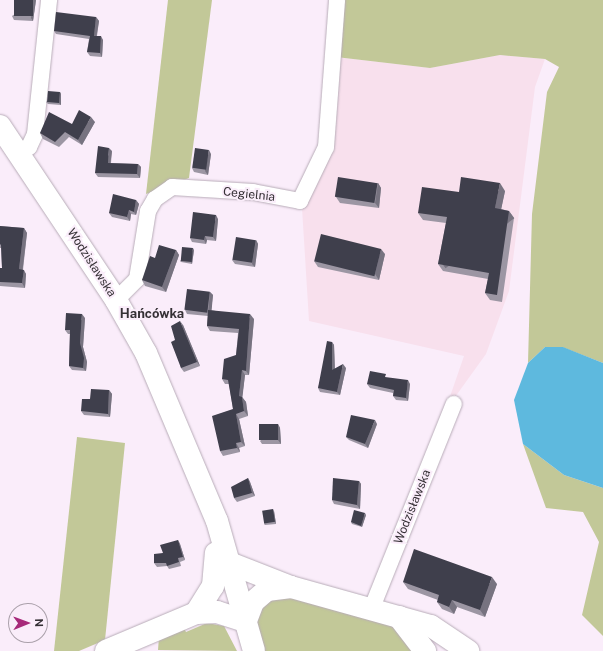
<!DOCTYPE html>
<html>
<head>
<meta charset="utf-8">
<style>
	body { margin:0 }
	#map { position:relative; width:603px; height:651px; overflow:hidden; background:#faedfa; font-family:"Public Sans",sans-serif }
	div>[style] { position:absolute }
	.industrial>* { inset:0; background:#f8e0ed }
	.green>* { inset:0; background:#c2c898 }
	.water>* { inset:0; background:#5eb9de }
	.roads { filter:drop-shadow(0 0 1px #b8acb8) drop-shadow(0 0 1px #b8acb8) }
	.minor>* { height:16px; margin:-8px; padding:0 8px; transform-origin:8px; border-radius:8px; background:#fff }
	.secondary>* { height:22px; margin:-11px; padding:0 11px; transform-origin:11px; border-radius:11px; background:#fff }
	.wall>* { inset:0; background:#9c96a3 }
	.shaded-wall>* { inset:0; background:#777380; transform-origin:0 0 }
	.building>* { inset:0; background:#3f3f4c; transform-origin:0 0 }
	span { translate:-50% -50%; white-space:nowrap; text-align:center; line-height:1.15; -webkit-text-stroke:4px #faedfa; paint-order:stroke }
	.street-label { font-size:12px; color:#353035 }
	.neighbourhood-label { font-size:13px; color:#353035; font-weight:700 }
	.north { position:absolute; left:8px; top:603px; width:40px; height:40px; box-sizing:border-box; background:#faedfa; border:1px solid #aba1ab; border-radius:50%; rotate:89deg; font-size:11px; font-weight:700; line-height:16px; text-align:center; color:#353035 }
	.north::after { content:''; display:block; margin:auto; width:14px; height:18px; background:#a7297a; clip-path:polygon(50% 0,100% 100%,50% 72%,0 100%) }
</style>
</head>
<body>
<div id="map">
	<div class="industrial">
		<div style="clip-path:polygon(500px 55px,545px 59px,535px 87px,509px 291px,486px 354px,445px 411px,464px 356px,309px 321px,302px 208px,326px 161px,336px 57px,430px 68px)"></div>
	</div>
	<div class="green">
		<div style="clip-path:polygon(168px 0,212px 0,189px 178px,146px 194px)"></div>
		<div style="clip-path:polygon(343px 0,603px 0,603px 363px,562px 347px,545px 347px,528px 363px,532px 214px,547px 92px,559px 67px,545px 59px,500px 55px,430px 68px,336px 57px)"></div>
		<div style="clip-path:polygon(77px 437px,125px 443px,105px 640px,79px 651px,54px 651px)"></div>
		<div style="clip-path:polygon(523px 444px,564px 475px,603px 488px,603px 636px,582px 615px,599px 542px,583px 512px,546px 508px)"></div>
		<div style="clip-path:polygon(283px 594px,391px 624px,417px 651px,261px 651px,255px 613px,260px 605px)"></div>
		<div style="clip-path:polygon(207px 623px,224px 626px,237px 651px,158px 650px,159px 637px,183px 626px,186px 632px)"></div>
	</div>
	<div class="water">
		<div style="clip-path:polygon(545px 347px,563px 347px,603px 363px,603px 488px,564px 475px,523px 444px,514px 400px,528px 363px)"></div>
	</div>
	<div class="roads">
		<div class="minor">
			<div style="left:19px;top:155px;width:13px;rotate:-39deg"></div>
			<div style="left:29px;top:147px;width:14px;rotate:-65deg"></div>
			<div style="left:35px;top:134px;width:135px;rotate:-84deg"></div>
			<div style="left:116px;top:300px;width:30px;rotate:-45deg"></div>
			<div style="left:137px;top:279px;width:69px;rotate:-80.8deg"></div>
			<div style="left:148px;top:211px;width:14px;rotate:-60deg"></div>
			<div style="left:155px;top:199px;width:21px;rotate:-35deg"></div>
			<div style="left:172px;top:187px;width:81px;rotate:3.5deg"></div>
			<div style="left:253px;top:192px;width:48px;rotate:10.8deg"></div>
			<div style="left:300px;top:201px;width:60px;rotate:-64.3deg"></div>
			<div style="left:326px;top:147px;width:147px;rotate:-85.7deg"></div>
			<div style="left:371px;top:610px;width:222px;rotate:-68.1deg"></div>
		</div>
		<div class="secondary">
			<div style="left:0;top:126px;width:209px;rotate:56.3deg"></div>
			<div style="left:116px;top:300px;width:61px;rotate:60.5deg"></div>
			<div style="left:146px;top:353px;width:182px;rotate:67.1deg"></div>
			<div style="left:217px;top:521px;width:135px;rotate:74.1deg"></div>
			<div style="left:232px;top:564px;width:63px;rotate:21.3deg"></div>
			<div style="left:291px;top:587px;width:145px;rotate:15.6deg"></div>
			<div style="left:431px;top:626px;width:45px;rotate:34deg"></div>
			<div style="left:196px;top:613px;width:32px;rotate:-58deg"></div>
			<div style="left:213px;top:586px;width:33px;rotate:-85deg"></div>
			<div style="left:399px;top:617px;width:43px;rotate:52.6deg"></div>
			<div style="left:247px;top:618px;width:17px;rotate:-69deg"></div>
			<div style="left:253px;top:602px;width:18px;rotate:-41deg"></div>
			<div style="left:267px;top:590px;width:24px;rotate:-7deg"></div>
			<div style="left:106px;top:651px;width:98px;rotate:-22.9deg"></div>
			<div style="left:196px;top:613px;width:21px;rotate:-3deg"></div>
			<div style="left:217px;top:612px;width:23px;rotate:18deg"></div>
		</div>
	</div>
	<div class="wall">
		<div style="clip-path:polygon(36px 0,33px 21px,14px 20px,12px 16px)"></div>
		<div style="clip-path:polygon(96px 17px,99px 21px,97px 36px,103px 40px,102px 57px,90px 56px,87px 52px,89px 39px,56px 34px,54px 31px)"></div>
		<div style="clip-path:polygon(60px 92px,61px 94px,61px 105px,48px 104px,46px 102px)"></div>
		<div style="clip-path:polygon(95px 122px,82px 145px,69px 137px,59px 147px,43px 139px,40px 133px,72px 124px)"></div>
		<div style="clip-path:polygon(112px 151px,111px 163px,138px 164px,141px 167px,140px 178px,98px 177px,95px 173px)"></div>
		<div style="clip-path:polygon(211px 154px,208px 175px,194px 172px,192px 168px)"></div>
		<div style="clip-path:polygon(378px 183px,381px 188px,379px 208px,340px 203px,336px 197px)"></div>
		<div style="clip-path:polygon(505px 191px,501px 209px,509px 211px,514px 218px,502px 302px,490px 300px,485px 293px,488px 279px,443px 271px,438px 264px,446px 223px,423px 220px,418px 213px,459px 192px)"></div>
		<div style="clip-path:polygon(136px 200px,139px 204px,136px 215px,131px 214px,130px 221px,112px 217px,109px 213px)"></div>
		<div style="clip-path:polygon(218px 219px,216px 241px,207px 240px,206px 244px,192px 242px,190px 238px)"></div>
		<div style="clip-path:polygon(0 226px,24px 228px,27px 233px,23px 270px,26px 274px,25px 288px,0 286px,0 268px,2px 268px,1px 248px,0 248px)"></div>
		<div style="clip-path:polygon(256px 240px,258px 244px,255px 267px,235px 264px,232px 260px)"></div>
		<div style="clip-path:polygon(176px 250px,179px 255px,166px 292px,145px 286px,142px 280px,155px 258px)"></div>
		<div style="clip-path:polygon(194px 250px,192px 264px,181px 262px,180px 261px)"></div>
		<div style="clip-path:polygon(385px 254px,379px 280px,318px 267px,314px 261px)"></div>
		<div style="clip-path:polygon(210px 292px,213px 295px,211px 310px,254px 319px,249px 375px,245px 375px,242px 397px,246px 402px,248px 416px,239px 419px,245px 446px,239px 448px,240px 452px,223px 456px,220px 451px,233px 409px,229px 384px,225px 384px,222px 379px,236px 355px,238px 333px,210px 331px,207px 326px,208px 316px,187px 314px,185px 310px)"></div>
		<div style="clip-path:polygon(85px 318px,83px 347px,87px 362px,86px 371px,72px 370px,69px 366px,70px 334px,68px 334px,65px 330px)"></div>
		<div style="clip-path:polygon(183px 325px,200px 366px,184px 372px,181px 368px,175px 340px)"></div>
		<div style="clip-path:polygon(332px 342px,334px 345px,335px 369px,346px 368px,340px 395px,320px 392px,318px 388px)"></div>
		<div style="clip-path:polygon(388px 378px,410px 384px,408px 401px,396px 400px,393px 396px,393px 393px,370px 388px,367px 384px)"></div>
		<div style="clip-path:polygon(109px 390px,112px 394px,110px 417px,84px 415px,81px 411px,90px 399px)"></div>
		<div style="clip-path:polygon(278px 424px,280px 428px,281px 444px,262px 444px,260px 441px)"></div>
		<div style="clip-path:polygon(377px 424px,368px 448px,349px 440px,346px 437px)"></div>
		<div style="clip-path:polygon(248px 478px,250px 482px,255px 496px,237px 502px,234px 498px)"></div>
		<div style="clip-path:polygon(359px 481px,361px 484px,360px 509px,334px 504px,332px 500px)"></div>
		<div style="clip-path:polygon(274px 511px,276px 524px,265px 525px,264px 524px)"></div>
		<div style="clip-path:polygon(366px 515px,362px 527px,352px 524px,351px 522px)"></div>
		<div style="clip-path:polygon(178px 540px,180px 544px,185px 560px,180px 562px,181px 566px,169px 569px,167px 566px,157px 567px,154px 563px,163px 553px)"></div>
		<div style="clip-path:polygon(403px 582px,497px 584px,485px 617px,457px 607px,454px 614px,442px 609px,437px 602px,438px 600px,408px 589px)"></div>
	</div>
	<div class="shaded-wall">
		<div style="clip-path:polygon(33px 0,36px 0,33px 21px,31px 18px)"></div>
		<div style="clip-path:polygon(96px 17px,99px 21px,96px 39px,94px 36px)"></div>
		<div style="clip-path:polygon(101px 36px,103px 40px,102px 57px,100px 53px)"></div>
		<div style="clip-path:polygon(60px 92px,61px 94px,61px 105px,59px 103px)"></div>
		<div style="clip-path:polygon(91px 117px,95px 122px,82px 145px,78px 140px)"></div>
		<div style="clip-path:polygon(109px 148px,112px 151px,110px 166px,108px 163px)"></div>
		<div style="clip-path:polygon(209px 150px,211px 154px,208px 175px,205px 171px)"></div>
		<div style="clip-path:polygon(138px 164px,141px 167px,140px 178px,137px 174px)"></div>
		<div style="clip-path:polygon(378px 183px,381px 188px,379px 208px,375px 203px)"></div>
		<div style="clip-path:polygon(500px 183px,505px 191px,500px 215px,495px 208px)"></div>
		<div style="clip-path:polygon(136px 200px,139px 204px,136px 215px,134px 212px)"></div>
		<div style="clip-path:polygon(129px 210px,131px 214px,130px 221px,127px 217px)"></div>
		<div style="left:509px;top:211px;width:9px;height:85px;rotate:54deg"></div>
		<div style="clip-path:polygon(216px 215px,218px 219px,216px 241px,213px 237px)"></div>
		<div style="clip-path:polygon(24px 228px,27px 233px,22px 274px,19px 269px)"></div>
		<div style="clip-path:polygon(205px 236px,207px 240px,206px 244px,204px 240px)"></div>
		<div style="clip-path:polygon(256px 240px,258px 244px,255px 267px,252px 264px)"></div>
		<div style="clip-path:polygon(193px 248px,194px 250px,192px 264px,191px 262px)"></div>
		<div style="clip-path:polygon(381px 249px,385px 254px,379px 280px,375px 274px)"></div>
		<div style="clip-path:polygon(176px 250px,179px 255px,166px 292px,162px 287px)"></div>
		<div style="clip-path:polygon(24px 270px,26px 274px,25px 288px,22px 283px)"></div>
		<div style="clip-path:polygon(210px 292px,213px 295px,211px 317px,208px 313px)"></div>
		<div style="clip-path:polygon(82px 314px,85px 318px,83px 347px,87px 362px,86px 371px,83px 368px,80px 343px)"></div>
		<div style="clip-path:polygon(250px 314px,254px 319px,249px 375px,246px 371px)"></div>
		<div style="clip-path:polygon(180px 321px,183px 325px,200px 366px,197px 362px)"></div>
		<div style="clip-path:polygon(332px 342px,334px 345px,335px 374px,332px 370px)"></div>
		<div style="clip-path:polygon(343px 364px,346px 368px,340px 395px,337px 392px)"></div>
		<div style="clip-path:polygon(242px 370px,245px 375px,242px 401px,239px 396px)"></div>
		<div style="clip-path:polygon(408px 380px,410px 384px,408px 401px,406px 398px)"></div>
		<div style="clip-path:polygon(109px 390px,112px 394px,110px 417px,108px 414px)"></div>
		<div style="clip-path:polygon(242px 397px,246px 402px,248px 416px,244px 411px)"></div>
		<div style="clip-path:polygon(236px 414px,239px 419px,245px 446px,241px 442px)"></div>
		<div style="clip-path:polygon(375px 420px,377px 424px,368px 448px,365px 444px)"></div>
		<div style="clip-path:polygon(278px 424px,280px 428px,281px 444px,278px 440px)"></div>
		<div style="clip-path:polygon(236px 443px,239px 448px,240px 452px,237px 448px)"></div>
		<div style="clip-path:polygon(248px 478px,250px 482px,255px 496px,252px 493px)"></div>
		<div style="clip-path:polygon(359px 481px,361px 484px,360px 509px,357px 505px)"></div>
		<div style="clip-path:polygon(273px 509px,274px 511px,276px 524px,275px 522px)"></div>
		<div style="clip-path:polygon(365px 513px,366px 515px,362px 527px,361px 526px)"></div>
		<div style="clip-path:polygon(178px 540px,180px 544px,185px 560px,183px 557px)"></div>
		<div style="clip-path:polygon(492px 577px,497px 584px,485px 617px,480px 610px)"></div>
		<div style="clip-path:polygon(452px 600px,457px 607px,454px 614px,449px 607px)"></div>
	</div>
	<div class="building">
		<div style="left:14px;top:0;width:19px;height:16px"></div>
		<div style="clip-path:polygon(56px 12px,96px 17px,94px 36px,101px 36px,100px 53px,87px 52px,90px 36px,54px 31px)"></div>
		<div style="left:48px;top:91px;width:12px;height:11px;rotate:5deg"></div>
		<div style="clip-path:polygon(79px 110px,91px 117px,78px 140px,65px 132px,55px 142px,40px 133px,49px 112px,72px 124px)"></div>
		<div style="clip-path:polygon(98px 146px,109px 148px,108px 163px,138px 164px,137px 174px,95px 173px)"></div>
		<div style="left:195px;top:148px;width:14px;height:20px;rotate:8deg"></div>
		<div style="left:338px;top:177px;width:40px;height:20px;rotate:9deg"></div>
		<div style="clip-path:polygon(461px 177px,500px 183px,495px 208px,509px 211px,497px 295px,485px 293px,489px 273px,438px 264px,447px 217px,418px 213px,422px 187px,459px 192px)"></div>
		<div style="clip-path:polygon(113px 194px,136px 200px,134px 212px,129px 210px,127px 217px,109px 213px)"></div>
		<div style="clip-path:polygon(193px 212px,216px 215px,213px 237px,205px 236px,204px 240px,190px 238px)"></div>
		<div style="clip-path:polygon(0 226px,24px 228px,19px 269px,24px 270px,22px 283px,0 282px,0 268px,2px 268px,1px 245px,0 244px)"></div>
		<div style="left:321px;top:234px;width:62px;height:28px;rotate:14deg"></div>
		<div style="left:236px;top:237px;width:20px;height:23px;rotate:9deg"></div>
		<div style="clip-path:polygon(159px 245px,176px 250px,162px 287px,142px 280px,150px 256px,155px 258px)"></div>
		<div style="left:182px;top:247px;width:11px;height:14px;rotate:5deg"></div>
		<div style="left:187px;top:289px;width:23px;height:21px;rotate:7deg"></div>
		<div style="clip-path:polygon(208px 310px,250px 314px,246px 371px,242px 370px,239px 396px,242px 397px,244px 411px,236px 414px,241px 442px,236px 443px,237px 448px,220px 451px,212px 416px,233px 409px,228px 380px,222px 379px,224px 359px,236px 355px,239px 329px,207px 326px)"></div>
		<div style="clip-path:polygon(66px 313px,82px 314px,80px 343px,84px 358px,83px 368px,69px 366px,70px 330px,65px 330px)"></div>
		<div style="clip-path:polygon(180px 321px,197px 362px,181px 368px,171px 342px,175px 340px,171px 326px)"></div>
		<div style="clip-path:polygon(327px 341px,332px 342px,332px 370px,343px 364px,337px 392px,318px 388px)"></div>
		<div style="clip-path:polygon(370px 371px,386px 374px,385px 377px,408px 380px,406px 398px,393px 396px,394px 390px,367px 384px)"></div>
		<div style="clip-path:polygon(91px 389px,109px 390px,108px 414px,81px 411px,82px 399px,90px 399px)"></div>
		<div style="clip-path:polygon(351px 415px,375px 420px,365px 444px,346px 437px)"></div>
		<div style="left:278px;top:424px;width:16px;height:19px;rotate:90deg"></div>
		<div style="clip-path:polygon(248px 478px,252px 493px,234px 498px,231px 487px)"></div>
		<div style="clip-path:polygon(333px 478px,359px 481px,357px 505px,332px 500px)"></div>
		<div style="left:273px;top:509px;width:13px;height:11px;rotate:81deg"></div>
		<div style="clip-path:polygon(354px 510px,365px 513px,361px 526px,351px 522px)"></div>
		<div style="clip-path:polygon(178px 540px,183px 557px,178px 558px,179px 562px,167px 566px,166px 563px,154px 563px,154px 554px,163px 553px,160px 545px)"></div>
		<div style="clip-path:polygon(414px 549px,492px 577px,480px 610px,452px 600px,449px 607px,437px 602px,439px 595px,403px 582px)"></div>
	</div>
	<div class="street-label">
		<span style="left:249px;top:195px;rotate:6deg">Cegielnia</span>
		<span style="left:91px;top:263px;rotate:57deg">Wodzisławska</span>
		<span style="left:413px;top:507px;rotate:-68deg">Wodzisławska</span>
	</div>
	<div class="neighbourhood-label">
		<span style="left:152px;top:314px">Hańcówka</span>
	</div>
	<div class="north">N</div>
</div>
</body>
</html>
